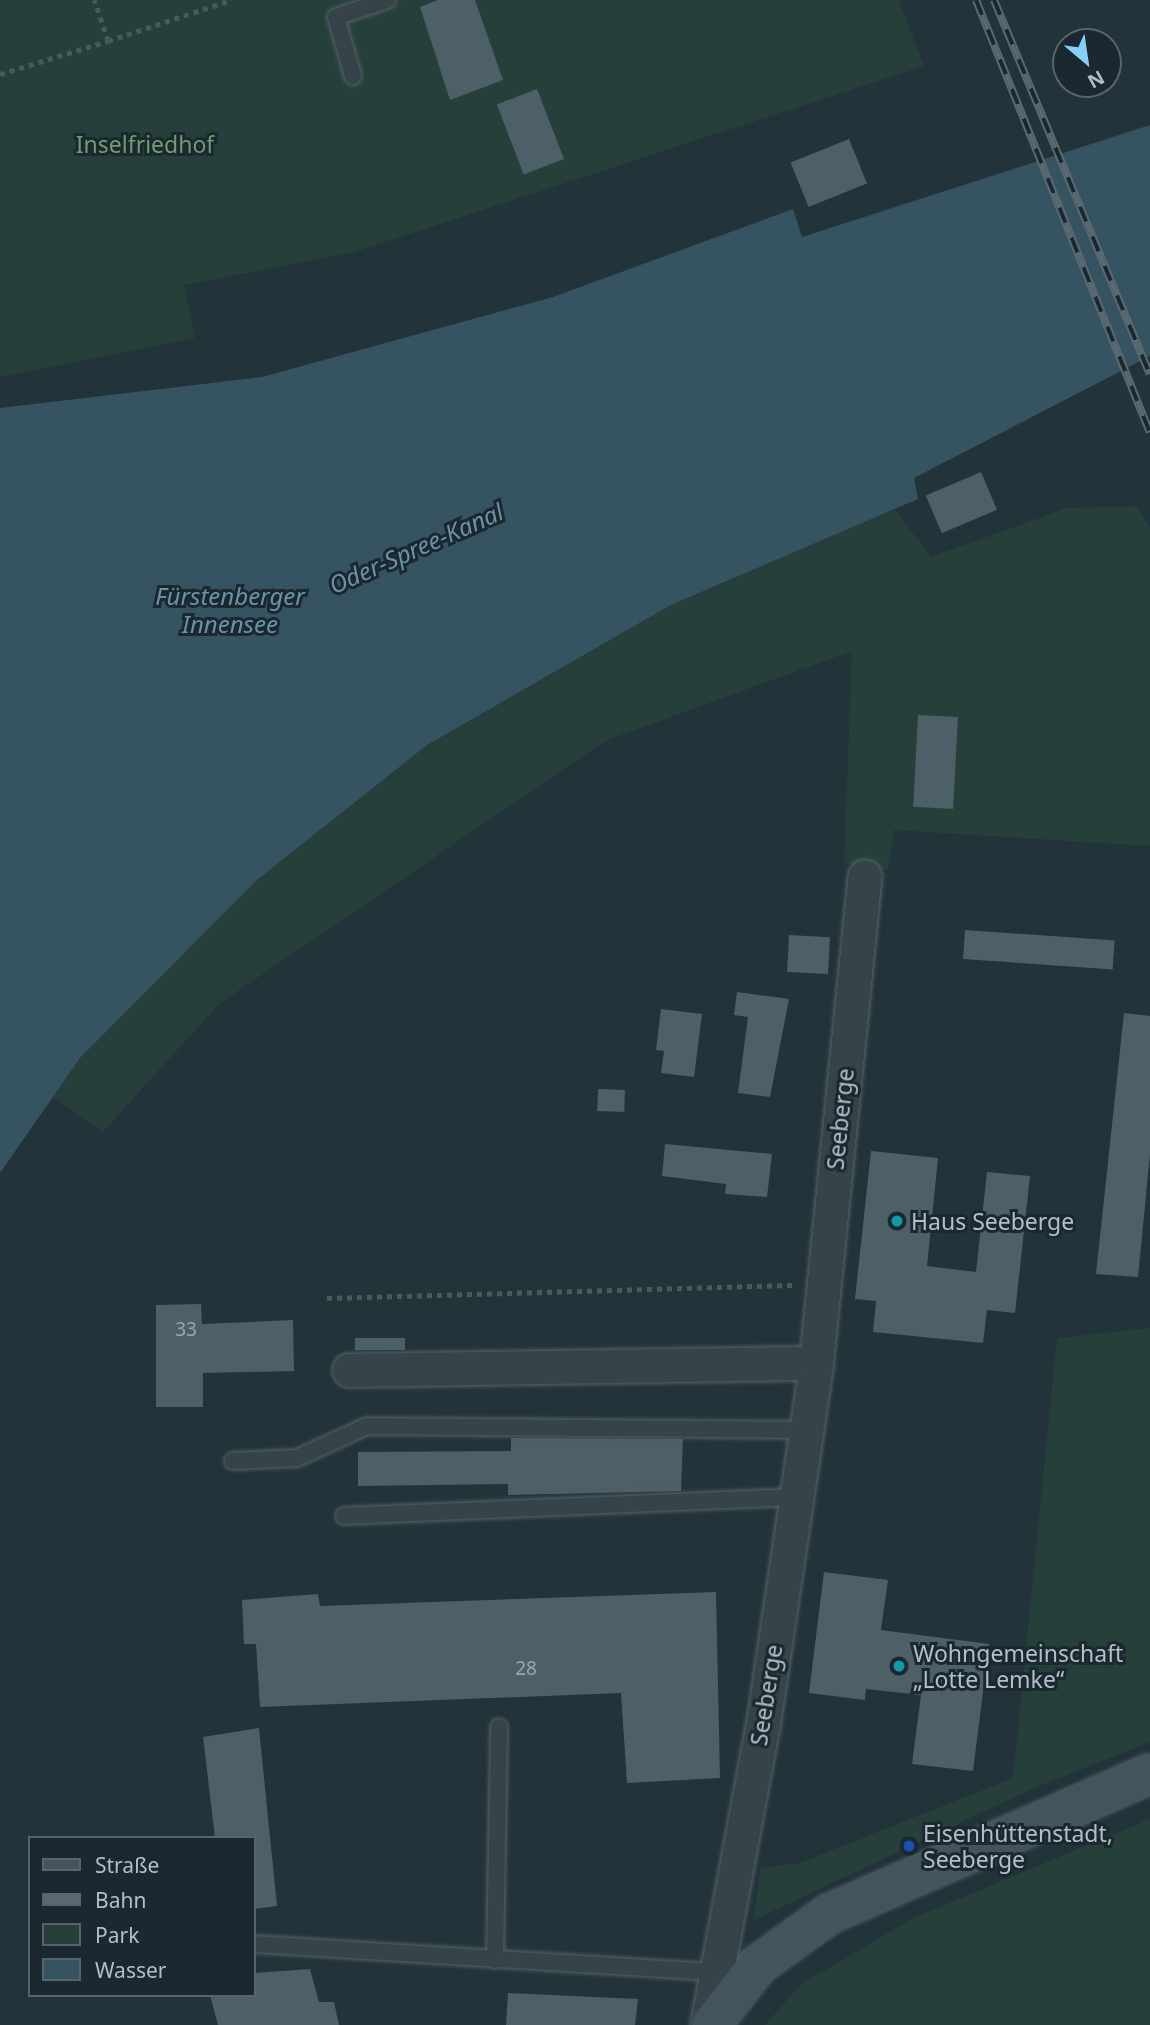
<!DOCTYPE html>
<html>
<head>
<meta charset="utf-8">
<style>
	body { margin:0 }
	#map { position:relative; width:1150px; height:2025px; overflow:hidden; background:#22333a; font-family:"Noto Sans",sans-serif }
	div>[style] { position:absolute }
	.green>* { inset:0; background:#273f3a }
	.water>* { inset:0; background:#365361 }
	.building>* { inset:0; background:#4d6068; transform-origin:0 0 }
	.path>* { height:4.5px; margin-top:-2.25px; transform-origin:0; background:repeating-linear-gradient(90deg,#465c59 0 5px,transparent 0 10px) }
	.roads { filter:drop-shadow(0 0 2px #546268) drop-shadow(0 0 2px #546268) }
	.service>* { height:16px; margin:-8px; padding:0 8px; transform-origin:8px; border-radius:8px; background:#36444a }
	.minor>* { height:33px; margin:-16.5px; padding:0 16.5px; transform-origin:16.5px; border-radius:16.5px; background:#36444a }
	.secondary>* { height:38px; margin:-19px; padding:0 19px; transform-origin:19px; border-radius:19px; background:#44545d }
	.rail>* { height:8px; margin-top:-4px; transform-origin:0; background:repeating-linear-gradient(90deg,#1b282f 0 16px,#586971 0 32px); box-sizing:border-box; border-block:2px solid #586971 }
	.dots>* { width:19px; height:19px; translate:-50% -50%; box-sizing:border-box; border:4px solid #1b282f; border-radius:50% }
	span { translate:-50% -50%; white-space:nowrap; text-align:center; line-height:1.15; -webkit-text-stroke:6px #1b282f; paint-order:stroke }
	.number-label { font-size:19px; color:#98a7ae }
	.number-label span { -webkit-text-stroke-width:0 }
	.park-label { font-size:23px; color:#719c70 }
	.street-label { font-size:23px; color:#b1bfc6 }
	.poi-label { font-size:23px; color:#b1bfc6 }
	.left { translate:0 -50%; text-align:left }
	.water-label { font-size:24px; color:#6a93a5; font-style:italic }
	.legend { position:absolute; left:28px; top:1836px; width:228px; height:161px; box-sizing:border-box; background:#1b282f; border:2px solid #57646b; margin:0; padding:9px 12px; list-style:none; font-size:21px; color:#b1bfc6 }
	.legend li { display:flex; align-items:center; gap:14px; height:35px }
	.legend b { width:35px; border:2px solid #57646b }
	.north { position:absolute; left:1052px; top:28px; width:70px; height:70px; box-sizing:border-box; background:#1b282f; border:2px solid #57646b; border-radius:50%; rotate:151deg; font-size:19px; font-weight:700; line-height:28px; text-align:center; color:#b1bfc6 }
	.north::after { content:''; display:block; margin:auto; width:24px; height:32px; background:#86cff6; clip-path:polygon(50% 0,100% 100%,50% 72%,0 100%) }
</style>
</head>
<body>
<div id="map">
	<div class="green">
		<div style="clip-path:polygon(0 0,899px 0,924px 66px,351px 253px,184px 285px,195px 338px,0 377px)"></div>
		<div style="clip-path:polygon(1137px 506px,1150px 527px,1150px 846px,894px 830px,888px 870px,844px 863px,852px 651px,605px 741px,219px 1004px,103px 1132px,53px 1097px,80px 1058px,257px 880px,427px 745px,671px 605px,895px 509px,931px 557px,1067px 508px)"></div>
		<div style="clip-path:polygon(1150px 1328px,1150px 1742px,1032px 1789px,754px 1920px,760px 1868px,800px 1863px,1013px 1778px,1057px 1338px)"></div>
		<div style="clip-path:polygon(1150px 1819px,1150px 2025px,765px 2025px,800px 1985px,913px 1918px)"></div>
	</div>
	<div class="water">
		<div style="clip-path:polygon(1150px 125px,1150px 356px,914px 478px,918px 499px,671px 605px,427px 745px,257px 880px,80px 1058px,0 1173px,0 408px,262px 377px,553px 297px,793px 209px,802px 237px)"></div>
	</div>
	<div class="building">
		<div style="clip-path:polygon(438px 0,475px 0,503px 80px,450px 100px,420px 7px)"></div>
		<div style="left:537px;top:89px;width:75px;height:43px;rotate:69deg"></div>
		<div style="left:849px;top:139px;width:48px;height:63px;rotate:68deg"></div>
		<div style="left:981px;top:472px;width:41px;height:60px;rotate:67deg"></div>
		<div style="left:918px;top:715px;width:40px;height:92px;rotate:3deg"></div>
		<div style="left:965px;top:930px;width:150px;height:29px;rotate:4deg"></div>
		<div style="left:789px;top:935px;width:41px;height:37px;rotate:3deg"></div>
		<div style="clip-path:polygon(737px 992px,789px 999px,770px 1097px,738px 1093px,748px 1017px,734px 1015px)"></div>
		<div style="clip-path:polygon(661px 1009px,702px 1014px,694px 1077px,661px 1073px,664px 1051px,656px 1050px)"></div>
		<div style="clip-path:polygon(1124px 1013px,1150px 1016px,1150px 1154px,1138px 1277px,1096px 1274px)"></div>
		<div style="left:598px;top:1089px;width:27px;height:22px;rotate:2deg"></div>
		<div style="clip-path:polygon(665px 1144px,772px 1154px,767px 1197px,725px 1194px,726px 1184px,662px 1176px)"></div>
		<div style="clip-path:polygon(871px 1151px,938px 1158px,927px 1266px,976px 1272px,987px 1172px,1030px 1176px,1015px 1313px,987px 1310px,983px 1343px,873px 1332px,876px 1301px,855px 1299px)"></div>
		<div style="clip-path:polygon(201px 1304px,202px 1324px,293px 1320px,294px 1371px,203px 1373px,203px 1407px,156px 1407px,156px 1305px)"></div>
		<div style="left:405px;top:1338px;width:12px;height:50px;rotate:90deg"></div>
		<div style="clip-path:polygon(511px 1438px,683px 1439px,681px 1491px,508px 1495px,508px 1484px,358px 1486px,358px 1452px,511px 1451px)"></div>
		<div style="clip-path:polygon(824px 1572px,888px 1580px,881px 1630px,989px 1644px,973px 1771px,912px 1764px,921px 1695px,866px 1689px,865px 1700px,809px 1693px)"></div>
		<div style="clip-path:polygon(716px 1592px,720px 1778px,627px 1783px,621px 1693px,260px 1707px,256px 1644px,244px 1644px,242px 1600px,318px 1594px,320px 1606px)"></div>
		<div style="clip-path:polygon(259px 1728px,277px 1906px,254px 1909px,254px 1838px,215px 1838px,203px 1737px)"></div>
		<div style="clip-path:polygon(310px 1969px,319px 2002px,334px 2002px,339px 2025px,218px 2025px,210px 1995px,254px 1995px,254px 1973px)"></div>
		<div style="clip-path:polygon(508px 1993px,638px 1999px,635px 2025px,506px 2025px)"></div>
	</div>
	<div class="path">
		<div style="left:108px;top:41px;width:130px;rotate:-18.4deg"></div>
		<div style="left:0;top:74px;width:113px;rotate:-17deg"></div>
		<div style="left:108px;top:41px;width:43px;rotate:-108.9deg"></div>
		<div style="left:327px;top:1298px;width:468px;rotate:-1.6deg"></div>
	</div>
	<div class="roads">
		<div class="service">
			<div style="left:353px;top:76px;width:61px;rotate:-106.1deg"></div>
			<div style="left:336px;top:17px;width:54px;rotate:-18.4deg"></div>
			<div style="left:233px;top:1461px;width:64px;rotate:-2.7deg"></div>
			<div style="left:297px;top:1458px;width:77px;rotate:-24.6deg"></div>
			<div style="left:367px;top:1426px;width:438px;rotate:0.5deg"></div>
			<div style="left:344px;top:1516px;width:451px;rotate:-2.4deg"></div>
			<div style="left:254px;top:1944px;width:463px;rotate:3.5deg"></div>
			<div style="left:495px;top:1960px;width:233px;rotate:-89deg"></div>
		</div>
		<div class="minor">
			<div style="left:349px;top:1370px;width:467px;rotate:-0.9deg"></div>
			<div style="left:707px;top:2025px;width:306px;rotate:-79.5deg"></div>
			<div style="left:763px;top:1724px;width:365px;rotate:-81.6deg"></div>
			<div style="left:816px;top:1363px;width:489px;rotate:-84.3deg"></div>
		</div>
		<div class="secondary">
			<div style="left:711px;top:2025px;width:76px;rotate:-51.9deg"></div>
			<div style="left:758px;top:1965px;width:87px;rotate:-35.7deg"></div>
			<div style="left:829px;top:1914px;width:350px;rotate:-23.6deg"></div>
		</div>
	</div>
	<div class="rail">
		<div style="left:976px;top:0;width:466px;rotate:68.1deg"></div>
		<div style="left:994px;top:0;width:405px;rotate:67.4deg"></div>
	</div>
	<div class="dots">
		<div style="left:897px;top:1221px;background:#0f9aa8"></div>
		<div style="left:899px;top:1666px;background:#0f9aa8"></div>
		<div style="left:909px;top:1846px;background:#1a4fb4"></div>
	</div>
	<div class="number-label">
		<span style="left:186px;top:1330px">33</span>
		<span style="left:526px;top:1669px">28</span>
	</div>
	<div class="park-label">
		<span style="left:145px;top:144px">Inselfriedhof</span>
	</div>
	<div class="street-label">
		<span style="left:840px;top:1119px;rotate:-84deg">Seeberge</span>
		<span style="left:766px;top:1695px;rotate:-81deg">Seeberge</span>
	</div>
	<div class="poi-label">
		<span class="left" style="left:911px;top:1221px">Haus Seeberge</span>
		<span class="left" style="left:913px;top:1666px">Wohngemeinschaft<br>„Lotte Lemke“</span>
		<span class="left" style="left:923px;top:1846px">Eisenhüttenstadt,<br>Seeberge</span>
	</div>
	<div class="water-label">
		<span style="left:416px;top:548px;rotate:-24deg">Oder-Spree-Kanal</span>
		<span style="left:230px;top:610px">Fürstenberger<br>Innensee</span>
	</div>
	<ul class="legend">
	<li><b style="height:9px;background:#44545d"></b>Straße</li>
	<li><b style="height:9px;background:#586971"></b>Bahn</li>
	<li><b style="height:19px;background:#273f3a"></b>Park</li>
	<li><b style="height:19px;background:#365361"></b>Wasser</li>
	</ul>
	<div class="north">N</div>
</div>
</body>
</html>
